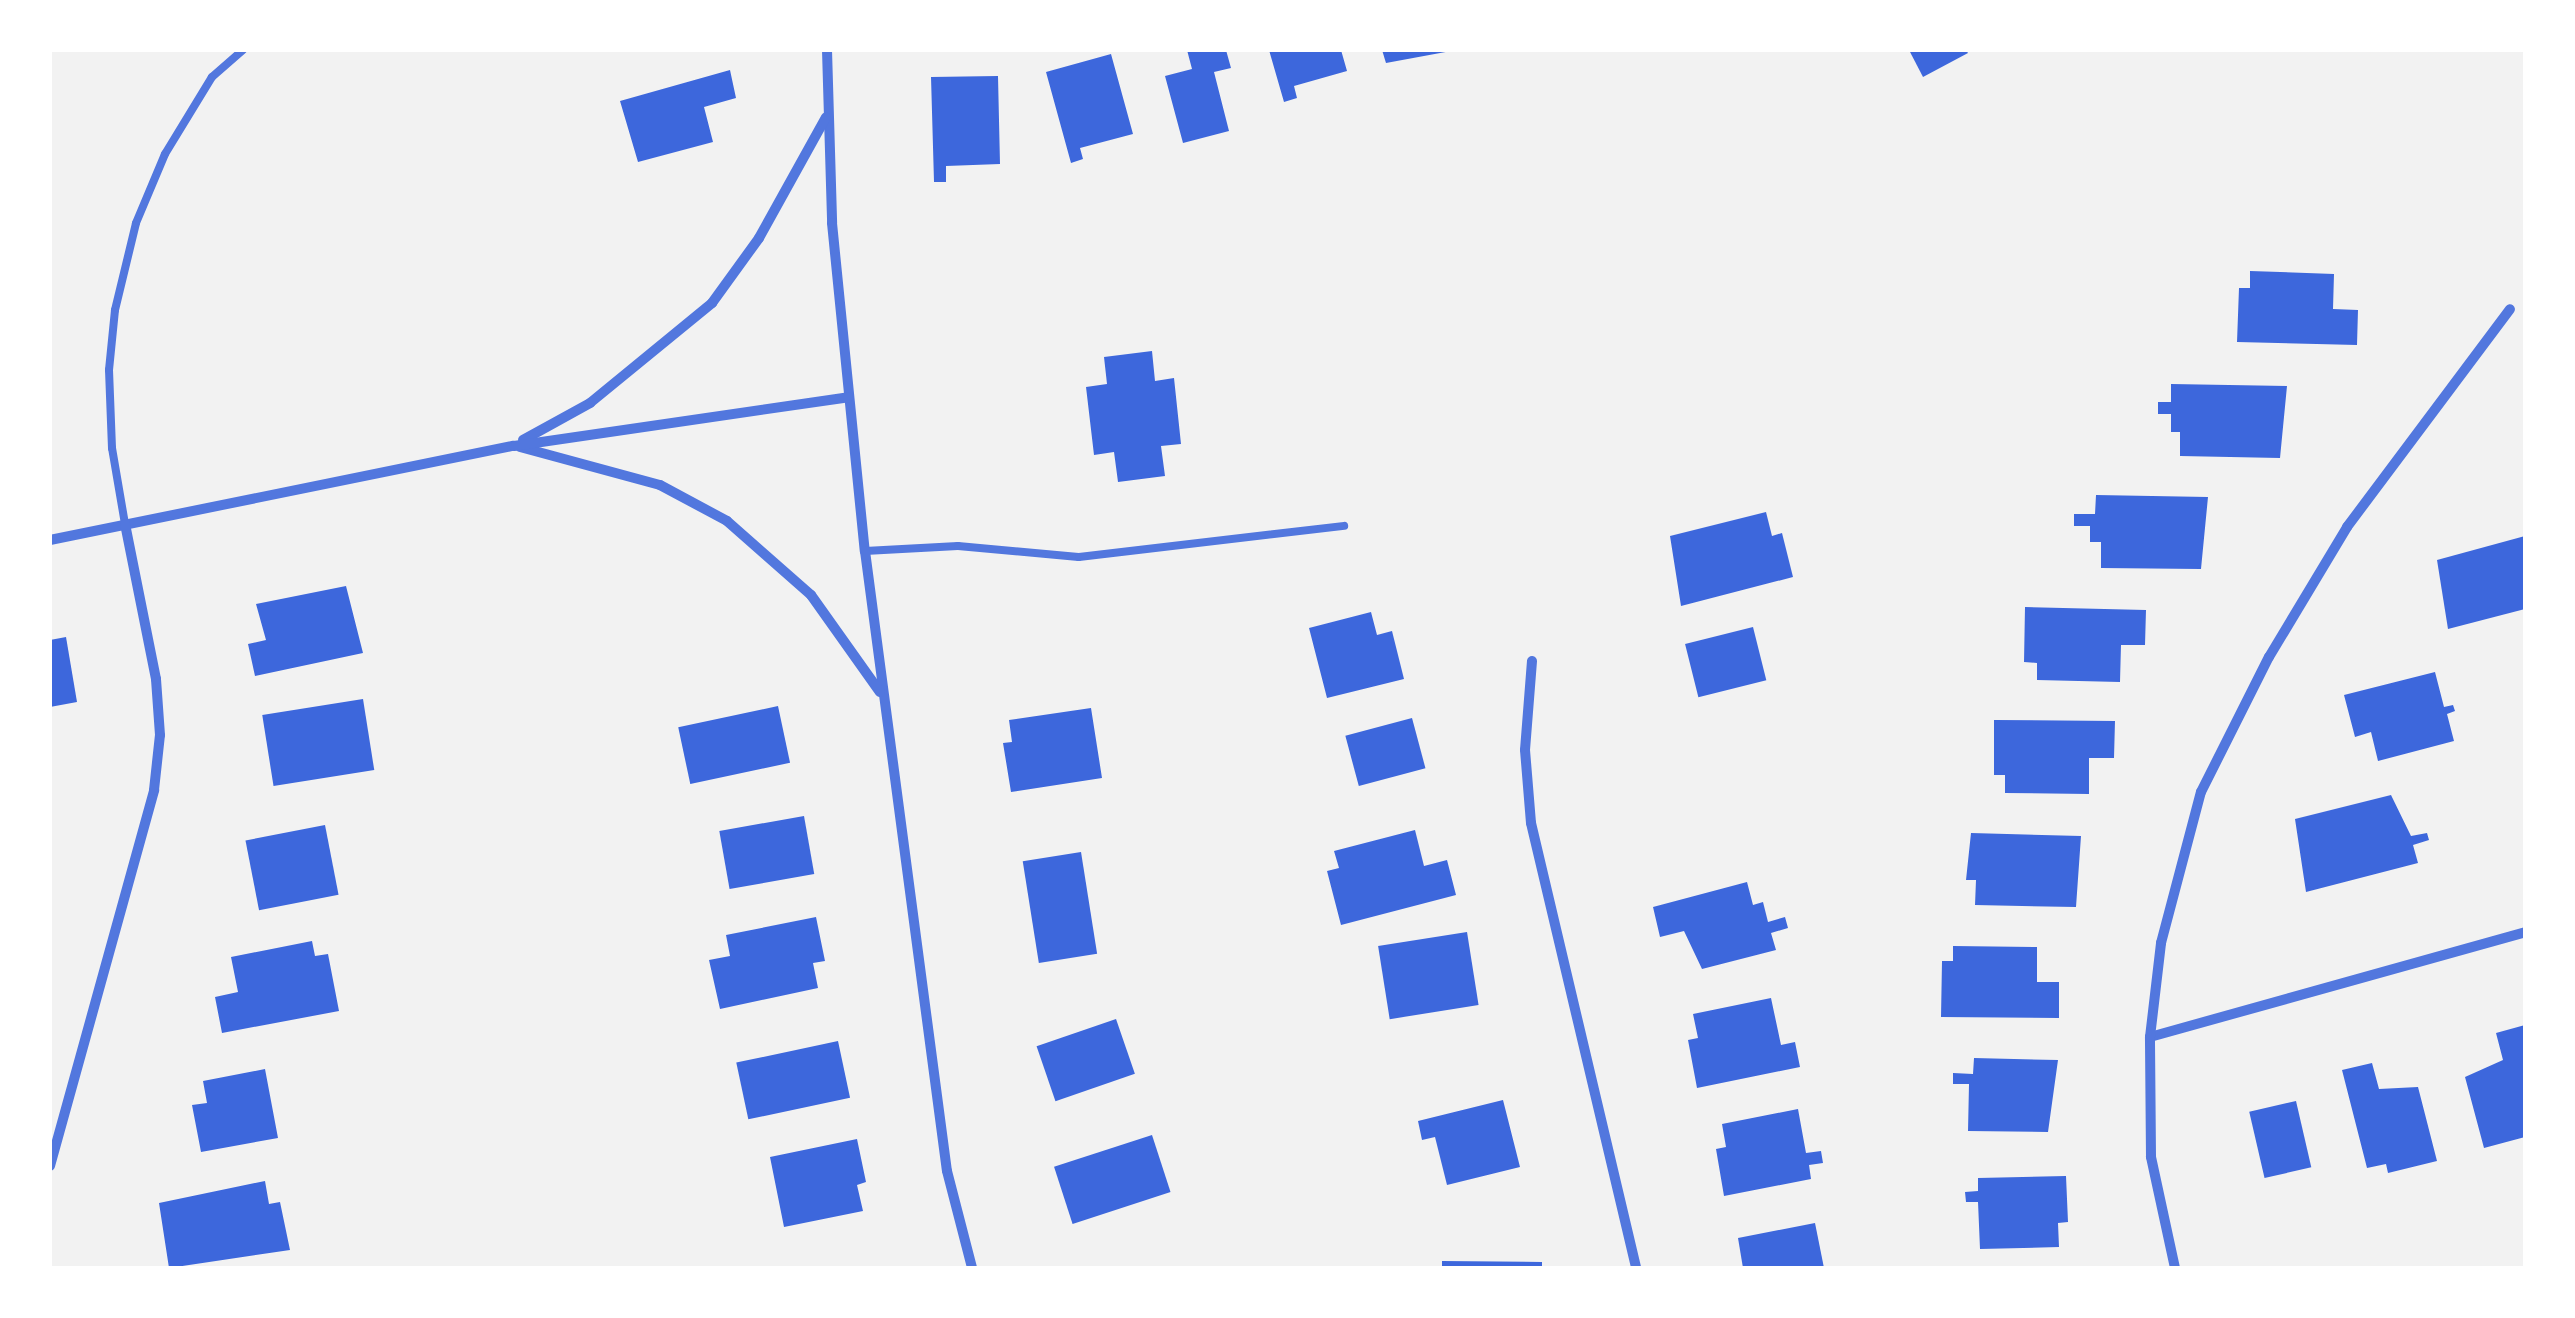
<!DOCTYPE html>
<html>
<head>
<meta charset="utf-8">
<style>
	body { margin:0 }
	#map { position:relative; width:2575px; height:1318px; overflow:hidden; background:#f2f2f2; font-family:Roboto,sans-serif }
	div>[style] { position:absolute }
	.building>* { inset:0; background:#3d67dc; transform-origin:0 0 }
	.service>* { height:8px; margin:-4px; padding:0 4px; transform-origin:4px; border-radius:4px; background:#5277de }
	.minor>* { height:10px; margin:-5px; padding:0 5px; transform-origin:5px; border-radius:5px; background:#5277de }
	span { translate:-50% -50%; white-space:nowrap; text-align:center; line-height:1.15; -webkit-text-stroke:8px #fff; paint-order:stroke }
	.frame { position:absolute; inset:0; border:52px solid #fff; pointer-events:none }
</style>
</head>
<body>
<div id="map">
	<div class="building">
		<div style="clip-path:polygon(1187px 50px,1226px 50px,1231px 68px,1214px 72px,1229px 131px,1183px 143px,1165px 76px,1192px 69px)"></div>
		<div style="clip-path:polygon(1269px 50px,1341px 50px,1347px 71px,1294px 86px,1297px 98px,1284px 102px)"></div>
		<div style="clip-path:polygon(1382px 50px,1451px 50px,1451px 51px,1386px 63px)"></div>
		<div style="clip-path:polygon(1909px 50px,1966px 50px,1968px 53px,1923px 77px)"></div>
		<div style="clip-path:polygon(1111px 54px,1133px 134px,1080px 148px,1083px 159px,1071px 163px,1046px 72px)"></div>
		<div style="clip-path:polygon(730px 70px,736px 98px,704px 107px,713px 142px,638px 162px,620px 101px)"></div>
		<div style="clip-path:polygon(998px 76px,1000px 164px,946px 166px,946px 182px,934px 182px,931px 77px)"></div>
		<div style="clip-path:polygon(2250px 271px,2334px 274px,2333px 309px,2358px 310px,2357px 345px,2237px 342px,2239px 288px,2250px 288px)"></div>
		<div style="clip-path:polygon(1152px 351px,1155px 381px,1174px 378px,1181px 444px,1161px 446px,1165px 476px,1118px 482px,1114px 452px,1094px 455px,1086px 387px,1107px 384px,1104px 357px)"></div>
		<div style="clip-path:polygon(2171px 384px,2287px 386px,2280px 458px,2180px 456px,2180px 432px,2171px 432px,2171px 414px,2158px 414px,2158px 402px,2171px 402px)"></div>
		<div style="clip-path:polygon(2096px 495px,2208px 497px,2201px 569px,2101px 568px,2101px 542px,2090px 542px,2090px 526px,2074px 526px,2074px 514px,2095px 514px)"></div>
		<div style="clip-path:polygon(1766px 512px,1772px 536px,1782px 533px,1793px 577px,1681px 606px,1670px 536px)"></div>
		<div style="clip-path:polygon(2525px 536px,2525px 609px,2448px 629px,2437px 560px)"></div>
		<div style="clip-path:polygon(346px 586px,363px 653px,255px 676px,248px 644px,266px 640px,256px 604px)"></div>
		<div style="clip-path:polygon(2025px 607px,2146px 610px,2145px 645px,2121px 645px,2120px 682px,2037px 680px,2037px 663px,2024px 662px)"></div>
		<div style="clip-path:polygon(1371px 612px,1377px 635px,1392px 631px,1404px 679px,1327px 698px,1309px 628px)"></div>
		<div style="left:1753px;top:627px;width:55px;height:70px;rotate:76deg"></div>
		<div style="clip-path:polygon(66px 637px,77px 702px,50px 707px,50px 640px)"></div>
		<div style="clip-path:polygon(2435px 672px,2444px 707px,2453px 705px,2455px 711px,2447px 714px,2454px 741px,2378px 761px,2371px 732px,2355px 737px,2344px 695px)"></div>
		<div style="left:363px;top:699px;width:72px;height:102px;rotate:81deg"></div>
		<div style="left:778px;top:706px;width:58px;height:102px;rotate:78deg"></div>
		<div style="clip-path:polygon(1091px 708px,1102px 778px,1011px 792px,1003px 743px,1012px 742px,1009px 720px)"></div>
		<div style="left:1412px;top:718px;width:52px;height:69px;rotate:75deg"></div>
		<div style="clip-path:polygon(1994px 720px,2115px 721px,2114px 758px,2089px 758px,2089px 794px,2005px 793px,2005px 775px,1994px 775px)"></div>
		<div style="clip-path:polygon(2391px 795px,2411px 836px,2427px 833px,2429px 840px,2413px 845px,2418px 863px,2306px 892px,2295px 819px)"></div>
		<div style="left:804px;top:816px;width:59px;height:86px;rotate:80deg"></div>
		<div style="left:325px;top:825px;width:71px;height:81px;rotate:79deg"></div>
		<div style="clip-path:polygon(1415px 830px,1424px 866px,1447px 860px,1456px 895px,1341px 925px,1327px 871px,1339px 868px,1334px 851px)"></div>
		<div style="clip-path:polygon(1971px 833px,2081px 836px,2076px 907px,1975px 905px,1976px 880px,1966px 880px)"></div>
		<div style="left:1081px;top:852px;width:103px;height:59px;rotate:81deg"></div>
		<div style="clip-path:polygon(1747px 882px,1753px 905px,1763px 902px,1768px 922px,1785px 917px,1788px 928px,1771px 933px,1776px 950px,1702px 969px,1684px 931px,1660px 937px,1653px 907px)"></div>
		<div style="clip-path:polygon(816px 917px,825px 961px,813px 963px,818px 988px,720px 1009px,709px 960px,730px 956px,726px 935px)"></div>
		<div style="left:1467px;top:932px;width:74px;height:90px;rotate:81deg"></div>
		<div style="clip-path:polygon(312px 941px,315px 956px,328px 954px,339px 1011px,222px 1033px,215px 997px,238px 992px,231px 957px)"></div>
		<div style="clip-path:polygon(1953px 946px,2037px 947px,2037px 982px,2059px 982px,2059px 1018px,1941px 1017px,1942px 961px,1953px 961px)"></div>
		<div style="clip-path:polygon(1771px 998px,1781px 1045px,1795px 1042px,1800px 1067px,1697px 1088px,1688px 1040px,1698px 1038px,1693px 1014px)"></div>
		<div style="left:1116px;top:1019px;width:58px;height:84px;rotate:71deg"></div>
		<div style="clip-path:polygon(2525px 1025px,2525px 1137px,2484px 1148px,2465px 1077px,2503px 1060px,2496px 1033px)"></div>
		<div style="left:838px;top:1041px;width:58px;height:104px;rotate:78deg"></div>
		<div style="clip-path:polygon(1974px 1058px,2058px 1060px,2048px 1132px,1968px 1131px,1969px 1084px,1953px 1084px,1953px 1073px,1973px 1074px)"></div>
		<div style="clip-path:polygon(2372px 1063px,2379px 1089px,2418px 1087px,2437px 1161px,2388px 1173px,2386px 1164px,2367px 1168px,2342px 1070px)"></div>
		<div style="clip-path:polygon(265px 1069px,278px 1138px,201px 1152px,192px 1105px,207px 1103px,203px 1081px)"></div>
		<div style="clip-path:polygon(1503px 1100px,1520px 1167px,1447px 1185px,1435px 1137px,1422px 1140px,1418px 1121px)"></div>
		<div style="left:2296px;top:1101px;width:68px;height:48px;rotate:77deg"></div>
		<div style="clip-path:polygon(1798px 1109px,1806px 1153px,1821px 1151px,1823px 1163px,1809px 1165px,1811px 1179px,1724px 1196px,1716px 1149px,1726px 1147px,1722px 1124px)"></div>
		<div style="left:1152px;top:1135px;width:60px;height:103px;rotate:72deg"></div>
		<div style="clip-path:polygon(857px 1139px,866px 1182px,857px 1185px,863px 1211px,784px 1227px,770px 1157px)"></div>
		<div style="clip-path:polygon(2066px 1176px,2068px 1222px,2058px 1223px,2059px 1247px,1980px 1249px,1978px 1202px,1966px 1202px,1965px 1192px,1978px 1191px,1978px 1178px)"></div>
		<div style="clip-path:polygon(265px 1181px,269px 1204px,280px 1202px,290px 1250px,169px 1268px,159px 1203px)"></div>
		<div style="clip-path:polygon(1815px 1223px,1824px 1268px,1743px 1268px,1738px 1238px)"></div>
		<div style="clip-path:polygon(1442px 1261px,1542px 1262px,1542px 1268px,1442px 1268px)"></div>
	</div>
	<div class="service">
		<div style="left:125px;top:524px;width:77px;rotate:-99.7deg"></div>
		<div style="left:112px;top:448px;width:78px;rotate:-92.2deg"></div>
		<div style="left:109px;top:370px;width:60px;rotate:-84.3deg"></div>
		<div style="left:115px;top:310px;width:89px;rotate:-76.4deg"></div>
		<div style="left:136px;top:223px;width:75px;rotate:-67.2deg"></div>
		<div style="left:165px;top:154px;width:90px;rotate:-58.6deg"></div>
		<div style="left:212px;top:77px;width:41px;rotate:-41.1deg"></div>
		<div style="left:865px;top:551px;width:93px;rotate:-3.1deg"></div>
		<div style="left:958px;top:546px;width:121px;rotate:5.2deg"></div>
		<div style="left:1079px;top:557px;width:267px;rotate:-6.7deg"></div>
	</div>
	<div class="minor">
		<div style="left:827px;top:50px;width:173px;rotate:88.3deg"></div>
		<div style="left:832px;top:223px;width:330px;rotate:84.3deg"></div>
		<div style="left:865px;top:551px;width:625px;rotate:82.47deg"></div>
		<div style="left:947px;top:1171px;width:100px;rotate:75.5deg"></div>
		<div style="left:523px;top:440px;width:77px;rotate:-28.9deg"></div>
		<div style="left:590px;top:403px;width:158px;rotate:-39.3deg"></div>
		<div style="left:712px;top:303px;width:80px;rotate:-54.1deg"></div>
		<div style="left:759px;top:238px;width:138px;rotate:-61deg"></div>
		<div style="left:520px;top:447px;width:145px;rotate:15.2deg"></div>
		<div style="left:660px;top:485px;width:76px;rotate:28.2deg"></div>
		<div style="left:727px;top:521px;width:112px;rotate:41.4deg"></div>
		<div style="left:811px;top:595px;width:119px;rotate:54.6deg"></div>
		<div style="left:50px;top:540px;width:473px;rotate:-11.5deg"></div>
		<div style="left:514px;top:446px;width:338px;rotate:-8.3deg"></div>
		<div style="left:1532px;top:661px;width:89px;rotate:94.5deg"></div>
		<div style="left:1525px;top:750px;width:73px;rotate:85.3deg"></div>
		<div style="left:1531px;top:823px;width:457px;rotate:76.7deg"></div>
		<div style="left:2150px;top:1037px;width:389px;rotate:-15.6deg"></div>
		<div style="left:50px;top:1166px;width:390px;rotate:-74.5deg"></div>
		<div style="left:154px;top:790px;width:55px;rotate:-83.8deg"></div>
		<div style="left:160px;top:735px;width:56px;rotate:-94.1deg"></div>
		<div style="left:156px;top:679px;width:158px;rotate:-101.3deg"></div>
		<div style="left:2175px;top:1268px;width:114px;rotate:-102.2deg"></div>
		<div style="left:2151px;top:1157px;width:120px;rotate:-90.5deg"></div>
		<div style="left:2150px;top:1037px;width:95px;rotate:-83.3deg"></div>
		<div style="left:2161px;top:943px;width:156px;rotate:-75.2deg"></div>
		<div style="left:2201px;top:792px;width:151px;rotate:-63.3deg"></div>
		<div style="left:2269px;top:657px;width:152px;rotate:-59deg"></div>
		<div style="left:2347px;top:527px;width:272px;rotate:-53.2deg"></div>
	</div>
	<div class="frame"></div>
</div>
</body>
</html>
